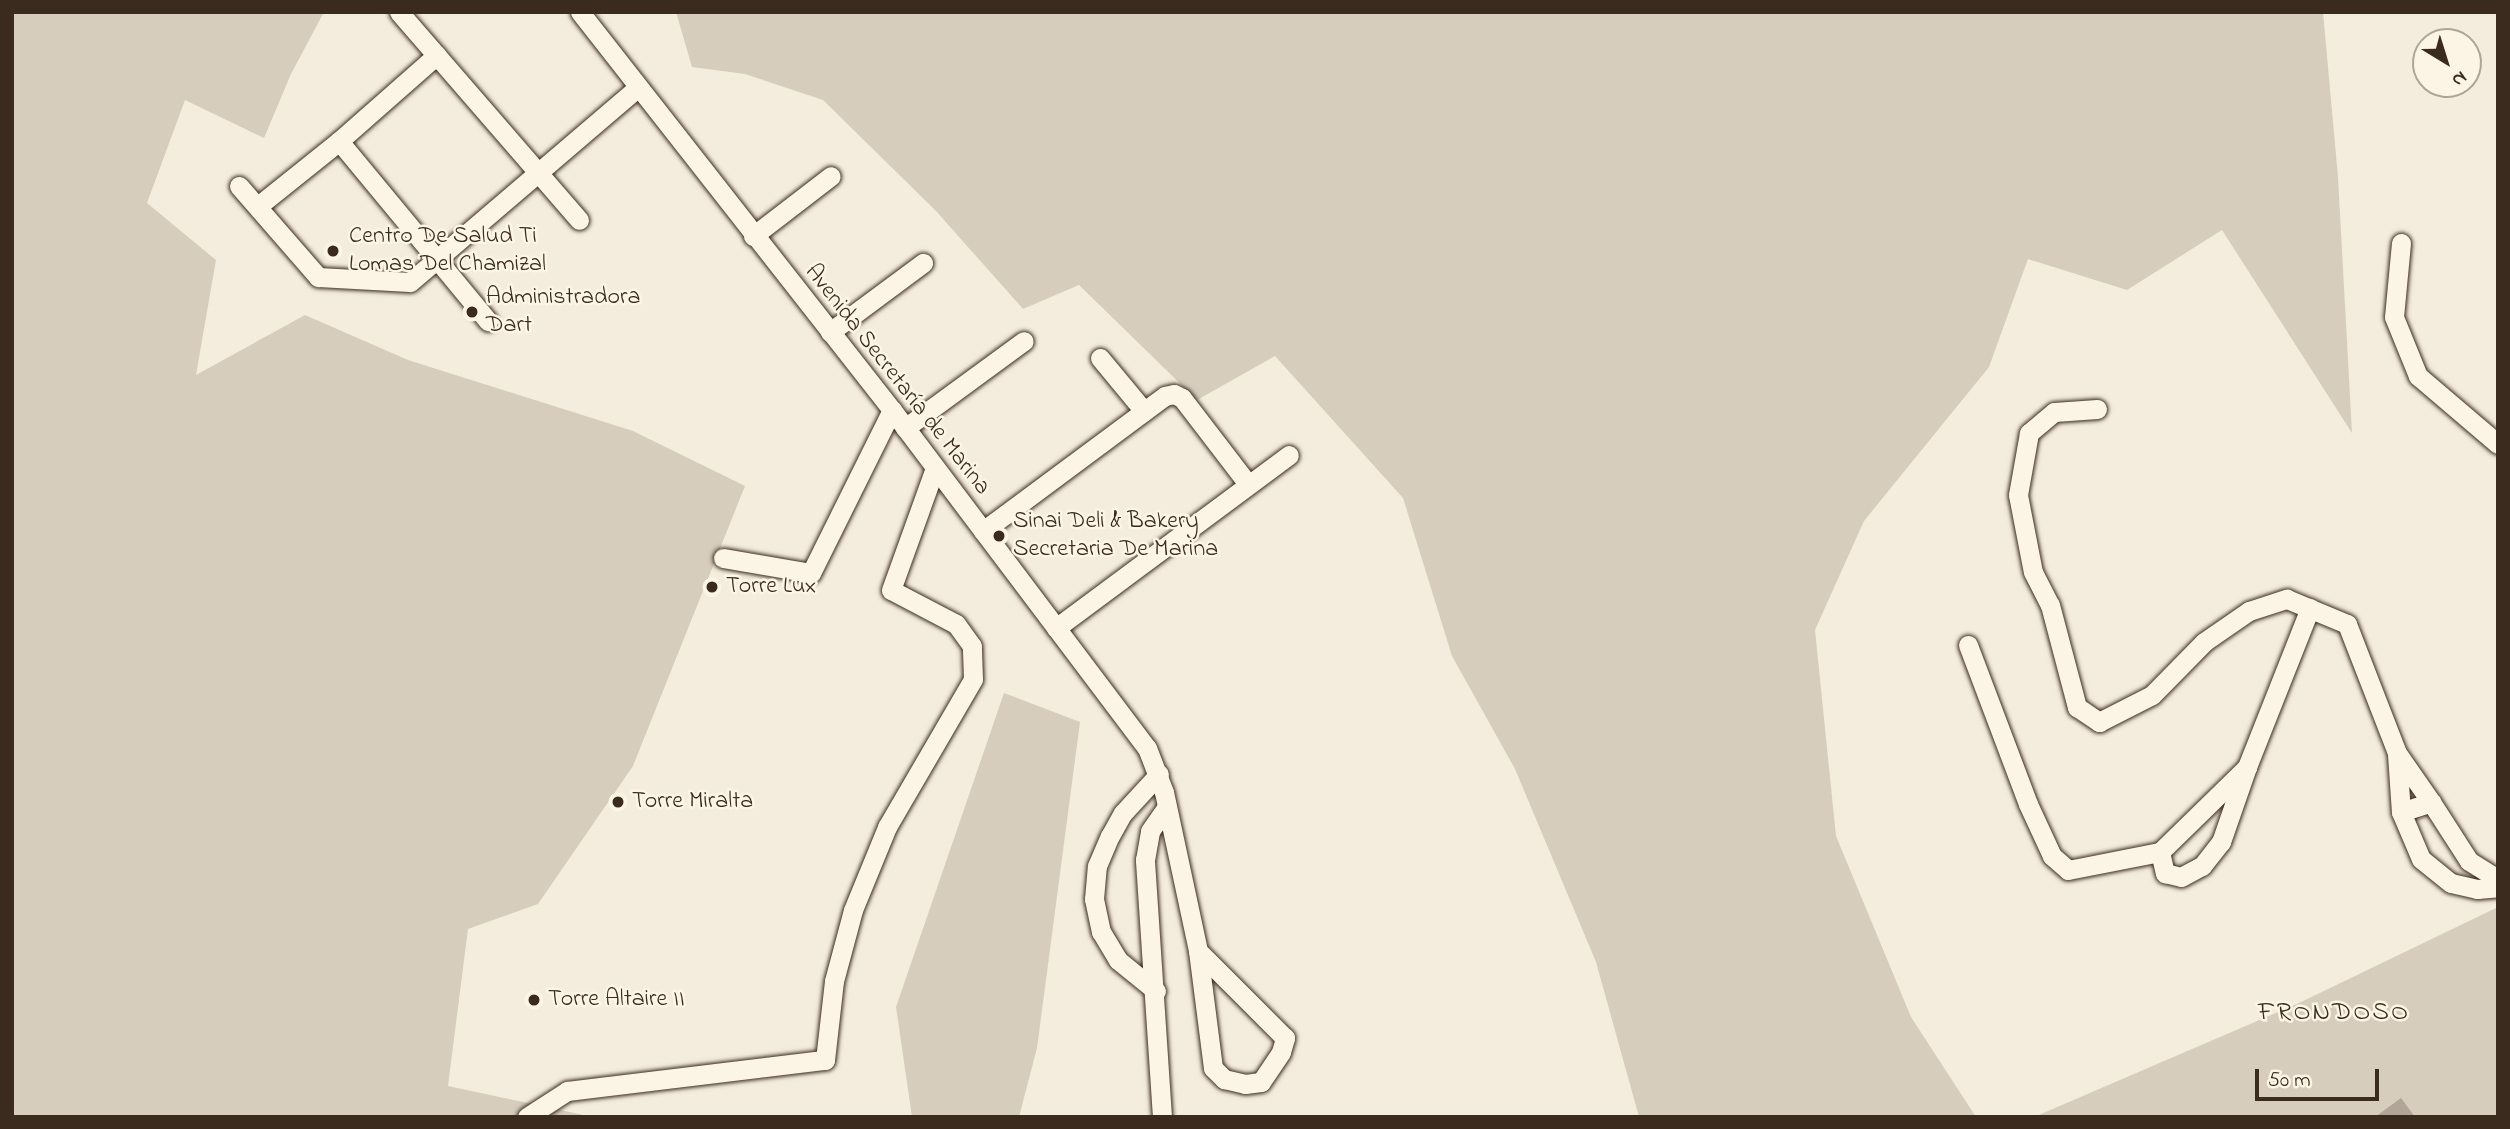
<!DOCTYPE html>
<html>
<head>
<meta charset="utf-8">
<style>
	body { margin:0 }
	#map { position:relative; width:2510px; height:1129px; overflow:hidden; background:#f4eddd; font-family:"Indie Flower",sans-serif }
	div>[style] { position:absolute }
	.green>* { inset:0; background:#d6cdbd }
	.water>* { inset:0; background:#b0a596 }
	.roads { filter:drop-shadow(0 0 2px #3b2a1e) drop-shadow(0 0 2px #3b2a1e) }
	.minor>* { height:19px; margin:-9.5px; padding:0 9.5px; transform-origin:9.5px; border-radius:9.5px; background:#fcf5e5 }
	.dots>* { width:19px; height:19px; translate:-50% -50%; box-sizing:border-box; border:4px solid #fcf5e5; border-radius:50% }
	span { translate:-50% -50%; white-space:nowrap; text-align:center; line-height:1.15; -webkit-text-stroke:5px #fcf5e5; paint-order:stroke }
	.poi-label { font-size:24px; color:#3b2a1e }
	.left { translate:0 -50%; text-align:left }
	.street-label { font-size:24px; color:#3b2a1e }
	.neighbourhood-label { font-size:26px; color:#3b2a1e; letter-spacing:2px }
	.frame { position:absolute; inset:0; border:14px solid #3b2a1e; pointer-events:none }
	.north { position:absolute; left:2412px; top:28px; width:70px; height:70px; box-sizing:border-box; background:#fcf5e5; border:2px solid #afa495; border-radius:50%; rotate:142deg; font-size:19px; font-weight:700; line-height:28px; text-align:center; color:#3b2a1e }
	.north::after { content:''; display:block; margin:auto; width:24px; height:32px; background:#3b2a1e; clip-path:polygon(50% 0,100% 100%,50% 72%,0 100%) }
	.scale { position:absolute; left:2255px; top:1069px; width:124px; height:32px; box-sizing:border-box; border:4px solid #3b2a1e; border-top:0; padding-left:9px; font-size:21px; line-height:24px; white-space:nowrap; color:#3b2a1e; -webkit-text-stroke:5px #fcf5e5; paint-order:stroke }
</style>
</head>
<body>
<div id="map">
	<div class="green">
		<div style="clip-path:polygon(12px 12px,324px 12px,291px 74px,264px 138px,185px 100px,147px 203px,216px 260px,196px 375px,305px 315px,408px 360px,633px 431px,745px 486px,633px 766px,538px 904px,468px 929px,448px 1086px,593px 1117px,12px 1117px)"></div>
		<div style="clip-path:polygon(676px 12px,2323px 12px,2338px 177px,2352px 433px,2222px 230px,2127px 290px,2028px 259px,1989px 367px,1864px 521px,1815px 630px,1836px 836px,1911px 1017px,1976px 1117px,1639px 1117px,1596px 962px,1515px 769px,1452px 656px,1403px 498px,1275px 356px,1197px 400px,1079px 285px,1023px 309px,936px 211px,823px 100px,745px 74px,692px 67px)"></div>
		<div style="clip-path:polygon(1004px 693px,1080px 722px,1037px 1048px,1019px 1117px,912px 1117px,896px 1007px)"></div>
		<div style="clip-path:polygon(2498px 907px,2498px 1117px,2034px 1117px,2299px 1003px)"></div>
	</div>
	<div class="water">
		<div style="clip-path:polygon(2401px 1098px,2415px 1117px,2375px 1117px)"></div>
	</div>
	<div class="roads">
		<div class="minor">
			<div style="left:399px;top:12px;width:275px;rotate:49.1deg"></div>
			<div style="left:580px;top:12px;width:506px;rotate:51.91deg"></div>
			<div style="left:892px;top:410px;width:423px;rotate:53deg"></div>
			<div style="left:1147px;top:748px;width:47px;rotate:68.9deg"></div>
			<div style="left:1164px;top:792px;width:163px;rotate:77.9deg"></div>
			<div style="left:1198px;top:951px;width:118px;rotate:82.7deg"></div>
			<div style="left:1213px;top:1068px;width:16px;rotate:45deg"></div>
			<div style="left:1224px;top:1079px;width:22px;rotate:13deg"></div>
			<div style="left:1245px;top:1084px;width:16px;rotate:-7deg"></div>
			<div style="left:1261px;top:1082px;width:36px;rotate:-56deg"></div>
			<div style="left:1281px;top:1052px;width:15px;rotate:-74deg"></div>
			<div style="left:1285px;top:1038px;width:123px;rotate:-135deg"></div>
			<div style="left:339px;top:141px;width:234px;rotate:50.4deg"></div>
			<div style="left:239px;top:186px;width:121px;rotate:49deg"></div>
			<div style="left:318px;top:277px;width:92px;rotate:3.1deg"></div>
			<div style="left:410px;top:282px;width:299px;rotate:-40.5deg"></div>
			<div style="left:258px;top:206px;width:104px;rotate:-38.7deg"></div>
			<div style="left:339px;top:141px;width:130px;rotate:-41.3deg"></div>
			<div style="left:753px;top:236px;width:98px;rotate:-37.6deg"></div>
			<div style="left:2401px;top:243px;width:74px;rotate:95.4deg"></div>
			<div style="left:2394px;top:317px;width:64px;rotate:67.9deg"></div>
			<div style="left:2418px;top:376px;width:105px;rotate:40.4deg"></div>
			<div style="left:830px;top:332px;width:116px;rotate:-36.6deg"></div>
			<div style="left:1100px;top:358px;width:69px;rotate:50.3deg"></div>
			<div style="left:2097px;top:409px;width:43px;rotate:176deg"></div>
			<div style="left:2054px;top:412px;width:33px;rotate:140deg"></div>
			<div style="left:2029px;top:433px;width:63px;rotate:100.1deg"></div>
			<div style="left:2018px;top:495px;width:78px;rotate:79deg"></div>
			<div style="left:2033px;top:572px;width:37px;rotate:63deg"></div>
			<div style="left:2050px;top:605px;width:106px;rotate:75.2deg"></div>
			<div style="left:2077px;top:707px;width:27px;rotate:34deg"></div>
			<div style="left:2099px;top:722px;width:59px;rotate:-27deg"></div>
			<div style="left:2152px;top:695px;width:74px;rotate:-45.5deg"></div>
			<div style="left:2204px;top:642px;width:55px;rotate:-34.6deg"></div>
			<div style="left:2249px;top:611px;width:40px;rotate:-18deg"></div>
			<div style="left:2287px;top:599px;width:65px;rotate:22.6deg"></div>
			<div style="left:2347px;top:624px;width:138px;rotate:68.8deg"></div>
			<div style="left:2397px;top:753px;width:60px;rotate:55.2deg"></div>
			<div style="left:905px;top:428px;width:147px;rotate:-36.2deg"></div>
			<div style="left:983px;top:531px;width:227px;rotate:-36.6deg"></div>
			<div style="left:1165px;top:396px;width:9px;rotate:-13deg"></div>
			<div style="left:1174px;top:394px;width:9px;rotate:27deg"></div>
			<div style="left:1182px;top:398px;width:108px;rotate:52.5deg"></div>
			<div style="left:723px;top:558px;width:89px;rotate:9.7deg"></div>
			<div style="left:811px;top:573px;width:182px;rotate:-63.6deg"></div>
			<div style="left:1056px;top:628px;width:290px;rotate:-36.6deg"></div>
			<div style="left:1968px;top:645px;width:170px;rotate:69.3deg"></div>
			<div style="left:2028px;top:804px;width:57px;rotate:65.2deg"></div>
			<div style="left:2052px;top:856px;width:21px;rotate:41deg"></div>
			<div style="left:2068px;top:870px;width:94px;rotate:-11.1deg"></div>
			<div style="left:2160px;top:852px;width:122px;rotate:-44.3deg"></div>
			<div style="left:2397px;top:754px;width:58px;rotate:86.1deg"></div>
			<div style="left:2401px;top:812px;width:51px;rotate:66.9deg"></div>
			<div style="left:2421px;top:859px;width:38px;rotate:39deg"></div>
			<div style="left:2451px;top:883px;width:27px;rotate:13deg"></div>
			<div style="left:2477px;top:889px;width:21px;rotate:-5deg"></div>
			<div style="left:2401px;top:812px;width:32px;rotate:-18deg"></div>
			<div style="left:2431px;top:802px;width:70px;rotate:57.2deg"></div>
			<div style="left:2469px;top:861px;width:34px;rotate:32deg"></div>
			<div style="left:2160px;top:852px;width:22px;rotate:77deg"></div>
			<div style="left:2165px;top:873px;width:16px;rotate:14deg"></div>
			<div style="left:2181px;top:877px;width:24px;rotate:-28deg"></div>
			<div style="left:2202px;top:866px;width:31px;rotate:-52deg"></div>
			<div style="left:2221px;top:842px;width:79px;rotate:-70.9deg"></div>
			<div style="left:2247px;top:767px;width:171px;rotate:-68.4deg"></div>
			<div style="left:1156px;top:991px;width:49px;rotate:-140.8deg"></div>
			<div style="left:1118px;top:960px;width:33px;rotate:-121deg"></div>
			<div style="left:1101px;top:932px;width:34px;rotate:-102deg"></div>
			<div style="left:1094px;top:899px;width:33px;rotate:-85deg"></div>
			<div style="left:1097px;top:866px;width:33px;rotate:-67deg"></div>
			<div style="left:1110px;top:836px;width:26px;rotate:-61deg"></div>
			<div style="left:1123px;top:813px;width:53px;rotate:-47.3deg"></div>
			<div style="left:527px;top:1117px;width:48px;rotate:-33deg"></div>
			<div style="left:567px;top:1091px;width:260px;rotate:-6.9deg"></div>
			<div style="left:825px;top:1060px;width:80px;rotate:-83.5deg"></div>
			<div style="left:834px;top:981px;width:73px;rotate:-75deg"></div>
			<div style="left:853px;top:910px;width:90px;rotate:-67.7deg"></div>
			<div style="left:887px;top:827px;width:171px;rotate:-59.8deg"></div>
			<div style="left:973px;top:679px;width:33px;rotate:-92deg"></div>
			<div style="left:972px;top:646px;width:27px;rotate:-126deg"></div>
			<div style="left:956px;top:624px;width:73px;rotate:-152.4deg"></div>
			<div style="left:891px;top:590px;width:130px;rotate:-70.2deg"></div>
			<div style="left:1162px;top:1117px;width:258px;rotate:-93.8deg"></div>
			<div style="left:1145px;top:860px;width:29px;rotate:-80deg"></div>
			<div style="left:1150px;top:831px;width:29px;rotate:-55deg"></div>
		</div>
	</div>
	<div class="dots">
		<div style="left:333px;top:251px;background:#3b2a1e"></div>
		<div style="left:472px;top:312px;background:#3b2a1e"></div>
		<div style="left:999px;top:536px;background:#3b2a1e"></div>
		<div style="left:712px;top:587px;background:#3b2a1e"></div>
		<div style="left:618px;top:802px;background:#3b2a1e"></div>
		<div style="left:534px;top:1000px;background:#3b2a1e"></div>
	</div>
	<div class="poi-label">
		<span class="left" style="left:349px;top:251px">Centro De Salud Ti<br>Lomas Del Chamizal</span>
		<span class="left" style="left:486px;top:312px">Administradora<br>Dart</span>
		<span class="left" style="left:1013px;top:536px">Sinai Deli &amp; Bakery<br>Secretaria De Marina</span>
		<span class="left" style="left:726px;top:587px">Torre Lux</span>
		<span class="left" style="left:632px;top:802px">Torre Miralta</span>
		<span class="left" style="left:548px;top:1000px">Torre Altaire II</span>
	</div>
	<div class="street-label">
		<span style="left:897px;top:380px;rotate:52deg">Avenida Secretaría de Marina</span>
	</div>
	<div class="neighbourhood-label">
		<span style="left:2334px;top:1014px">FRONDOSO</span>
	</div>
	<div class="frame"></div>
	<div class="north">N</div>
	<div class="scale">50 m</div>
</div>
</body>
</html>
